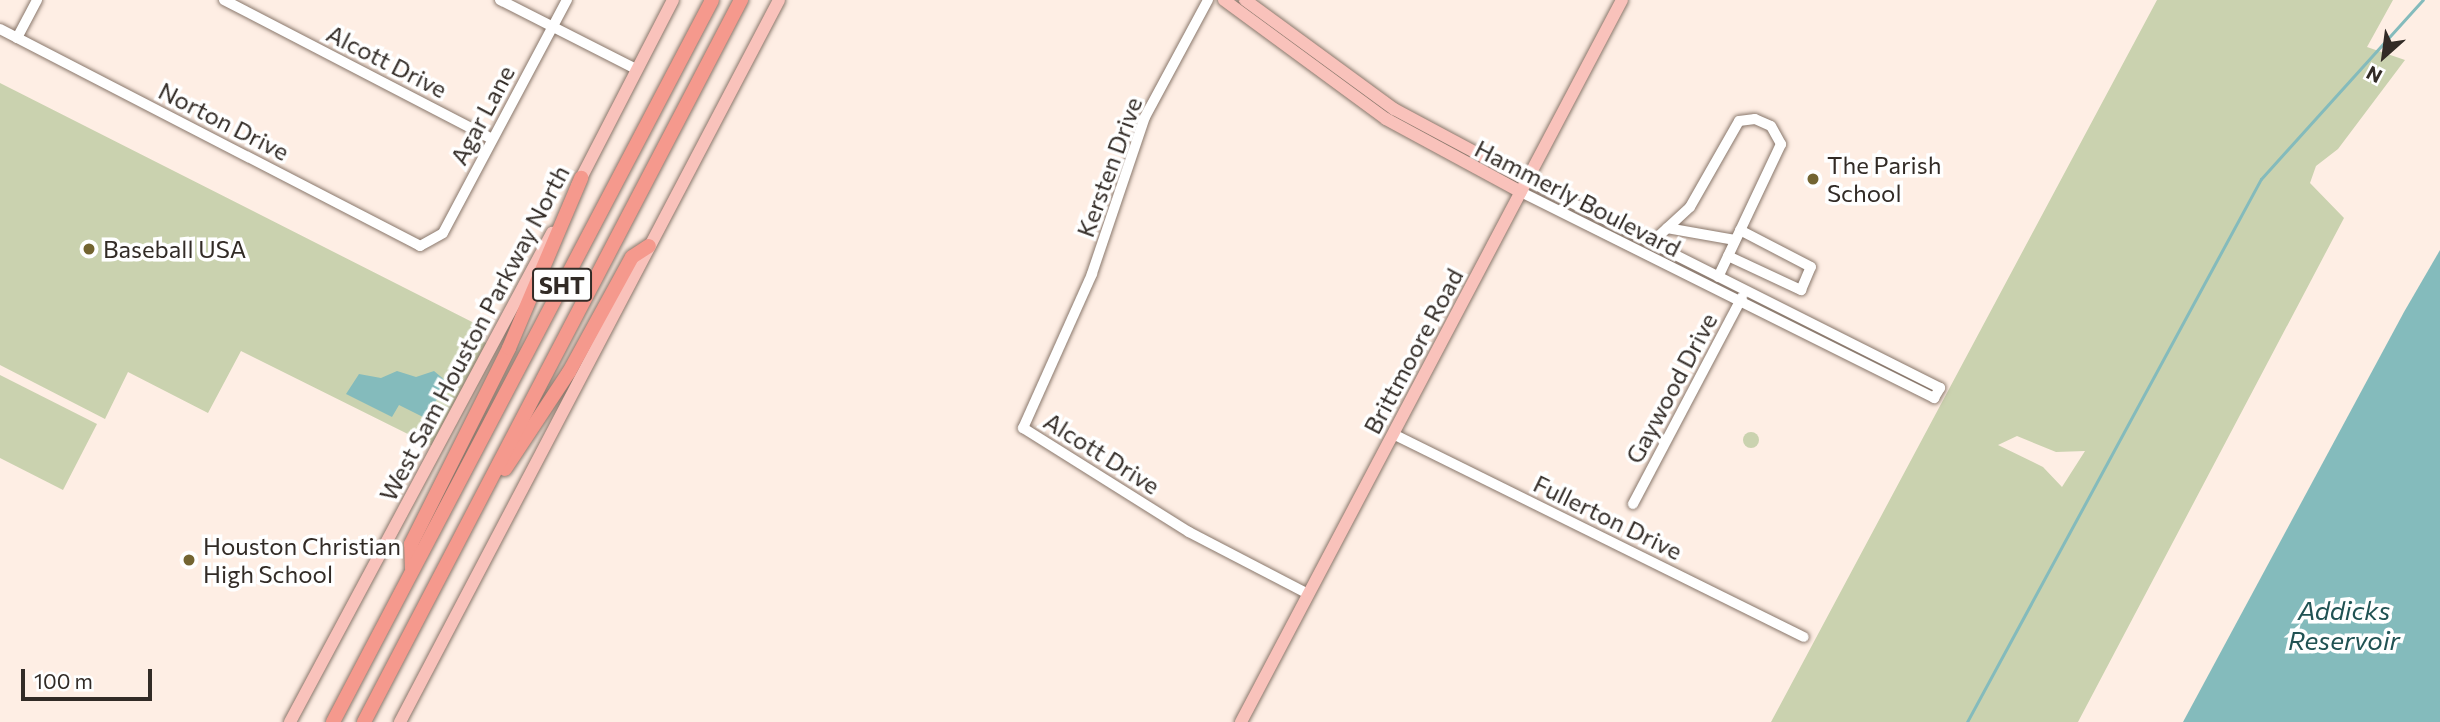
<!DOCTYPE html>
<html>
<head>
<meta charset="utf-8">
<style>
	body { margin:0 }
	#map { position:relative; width:2440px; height:722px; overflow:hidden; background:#feeee4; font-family:Commissioner,sans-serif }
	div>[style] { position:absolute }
	.green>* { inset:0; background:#cad2af }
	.round { border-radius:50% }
	.water>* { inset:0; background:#84bbbc }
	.stream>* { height:2.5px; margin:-1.25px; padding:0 1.25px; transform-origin:1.25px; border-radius:1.25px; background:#84bbbc }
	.roads { filter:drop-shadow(0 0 2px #89776b) drop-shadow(0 0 2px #89776b) }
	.minor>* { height:10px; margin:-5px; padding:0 5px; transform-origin:5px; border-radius:5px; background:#fff }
	.major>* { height:12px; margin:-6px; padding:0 6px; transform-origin:6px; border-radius:6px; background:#f9c2bb }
	.highway>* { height:14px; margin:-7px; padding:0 7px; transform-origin:7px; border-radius:7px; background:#f5998d }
	.dots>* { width:19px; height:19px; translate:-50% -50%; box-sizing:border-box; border:4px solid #fff; border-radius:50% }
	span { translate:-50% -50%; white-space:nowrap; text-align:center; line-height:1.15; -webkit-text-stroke:7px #fff; paint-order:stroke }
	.shield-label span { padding:2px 5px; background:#fff; border:2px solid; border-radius:5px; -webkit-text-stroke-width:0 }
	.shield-label { font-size:23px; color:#322b26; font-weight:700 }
	.street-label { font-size:24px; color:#322b26 }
	.poi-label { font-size:24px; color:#322b26 }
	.left { translate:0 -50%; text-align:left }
	.water-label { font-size:26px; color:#205253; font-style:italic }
	.north { position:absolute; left:2349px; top:21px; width:70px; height:70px; -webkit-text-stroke:5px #fff; paint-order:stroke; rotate:208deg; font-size:19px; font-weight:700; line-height:28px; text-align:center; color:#322b26 }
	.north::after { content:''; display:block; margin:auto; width:24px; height:32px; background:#322b26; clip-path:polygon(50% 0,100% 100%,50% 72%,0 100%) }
	.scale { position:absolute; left:21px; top:669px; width:131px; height:32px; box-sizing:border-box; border:4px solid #322b26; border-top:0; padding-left:9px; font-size:21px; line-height:24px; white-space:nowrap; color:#322b26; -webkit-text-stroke:5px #fff; paint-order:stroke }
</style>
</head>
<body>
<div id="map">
	<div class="green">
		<div style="clip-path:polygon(evenodd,2157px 0,2393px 0,2367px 47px,2405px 60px,2338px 149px,2316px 166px,2310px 183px,2344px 218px,2078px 722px,1771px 722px,2157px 0,2017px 436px,2056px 452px,2085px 451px,2062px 487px,2043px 467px,1998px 445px,2017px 436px)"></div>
		<div style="clip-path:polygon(0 83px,484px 328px,479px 339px,491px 346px,436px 448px,241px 351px,208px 413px,128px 372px,105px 419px,0 365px)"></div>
		<div style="clip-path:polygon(0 375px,97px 424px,63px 490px,0 458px)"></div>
		<div class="round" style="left:1743px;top:432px;width:16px;height:16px"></div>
	</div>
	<div class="water">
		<div style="clip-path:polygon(2440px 250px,2440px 722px,2183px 722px,2404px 312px)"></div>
		<div style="clip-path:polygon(397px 371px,416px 377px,434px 371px,446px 381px,427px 419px,399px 405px,392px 417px,346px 394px,359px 374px,381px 378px)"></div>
	</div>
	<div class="stream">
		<div style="left:1967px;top:722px;width:617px;rotate:-61.57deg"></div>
		<div style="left:2261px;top:179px;width:241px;rotate:-47.9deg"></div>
	</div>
	<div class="roads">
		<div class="minor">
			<div style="left:224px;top:0;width:302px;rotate:27.4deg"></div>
			<div style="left:500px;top:0;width:153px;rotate:26.9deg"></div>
			<div style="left:1208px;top:0;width:133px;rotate:118.3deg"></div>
			<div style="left:1145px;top:117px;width:166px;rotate:108.7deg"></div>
			<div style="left:1092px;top:274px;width:169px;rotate:114.1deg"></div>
			<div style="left:1023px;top:428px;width:196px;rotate:32.1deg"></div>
			<div style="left:1189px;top:532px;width:134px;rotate:27.5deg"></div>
			<div style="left:0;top:29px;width:473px;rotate:27.3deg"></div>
			<div style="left:420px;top:246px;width:26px;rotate:-29deg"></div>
			<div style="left:443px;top:233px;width:264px;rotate:-62deg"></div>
			<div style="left:17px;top:38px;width:43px;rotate:-62.2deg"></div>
			<div style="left:1521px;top:192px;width:462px;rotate:26.5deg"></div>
			<div style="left:1934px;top:398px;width:12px;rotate:-59deg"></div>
			<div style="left:1940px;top:388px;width:462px;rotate:-153.3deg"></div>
			<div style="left:1667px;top:228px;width:69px;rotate:10deg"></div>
			<div style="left:1651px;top:243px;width:53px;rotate:-42.7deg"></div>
			<div style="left:1690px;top:207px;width:99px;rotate:-60.3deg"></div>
			<div style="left:1739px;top:121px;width:16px;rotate:-7deg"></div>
			<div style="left:1755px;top:119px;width:17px;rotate:24deg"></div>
			<div style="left:1771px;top:126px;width:21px;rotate:61deg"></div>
			<div style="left:1781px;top:144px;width:147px;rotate:115.3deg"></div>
			<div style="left:1728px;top:256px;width:81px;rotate:25deg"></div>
			<div style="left:1801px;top:290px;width:25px;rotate:-67deg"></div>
			<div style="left:1811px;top:267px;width:80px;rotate:-152.5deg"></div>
			<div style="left:1393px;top:434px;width:458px;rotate:26.3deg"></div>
			<div style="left:1633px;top:504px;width:234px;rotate:-62.2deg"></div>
		</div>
		<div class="major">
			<div style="left:1224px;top:0;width:201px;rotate:36.3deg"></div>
			<div style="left:1386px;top:119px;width:153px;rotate:28.4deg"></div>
			<div style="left:1245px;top:0;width:185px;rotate:36.2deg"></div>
			<div style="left:1394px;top:109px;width:151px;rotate:28.1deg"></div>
			<div style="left:577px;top:186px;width:209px;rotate:-62.7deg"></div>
			<div style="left:290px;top:722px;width:555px;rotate:-61.82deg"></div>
			<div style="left:400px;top:722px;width:815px;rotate:-62.3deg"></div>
			<div style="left:1241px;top:722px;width:816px;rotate:-62.18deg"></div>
		</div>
		<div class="highway">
			<div style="left:505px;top:469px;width:116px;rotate:-56.6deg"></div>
			<div style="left:569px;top:372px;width:131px;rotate:-61.3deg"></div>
			<div style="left:632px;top:257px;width:20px;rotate:-33deg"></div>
			<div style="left:412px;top:569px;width:25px;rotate:-92deg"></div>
			<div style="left:411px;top:544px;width:219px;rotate:-63.4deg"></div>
			<div style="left:509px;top:348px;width:185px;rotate:-67deg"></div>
			<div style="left:333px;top:722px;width:815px;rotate:-62.3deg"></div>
			<div style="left:364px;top:722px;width:815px;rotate:-62.43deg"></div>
		</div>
	</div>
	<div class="dots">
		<div style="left:1813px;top:179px;background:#736431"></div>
		<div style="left:89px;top:249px;background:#736431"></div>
		<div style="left:189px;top:560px;background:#736431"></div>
	</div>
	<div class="shield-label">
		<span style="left:562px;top:285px">SHT</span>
	</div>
	<div class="street-label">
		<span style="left:387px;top:61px;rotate:27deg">Alcott Drive</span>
		<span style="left:482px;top:115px;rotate:-62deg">Agar Lane</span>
		<span style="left:224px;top:121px;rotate:27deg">Norton Drive</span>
		<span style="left:1109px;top:167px;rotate:-70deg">Kersten Drive</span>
		<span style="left:1578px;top:198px;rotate:27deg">Hammerly Boulevard</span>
		<span style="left:474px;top:333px;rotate:-62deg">West Sam Houston Parkway North</span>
		<span style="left:1413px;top:351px;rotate:-62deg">Brittmoore Road</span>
		<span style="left:1671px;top:388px;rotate:-62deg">Gaywood Drive</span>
		<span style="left:1102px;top:453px;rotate:32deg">Alcott Drive</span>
		<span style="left:1608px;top:517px;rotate:26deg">Fullerton Drive</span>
	</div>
	<div class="poi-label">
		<span class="left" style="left:1827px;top:179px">The Parish<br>School</span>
		<span class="left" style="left:103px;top:249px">Baseball USA</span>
		<span class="left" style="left:203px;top:560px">Houston Christian<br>High School</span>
	</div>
	<div class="water-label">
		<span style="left:2344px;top:625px">Addicks<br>Reservoir</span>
	</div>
	<div class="north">N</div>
	<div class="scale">100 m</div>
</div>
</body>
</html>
